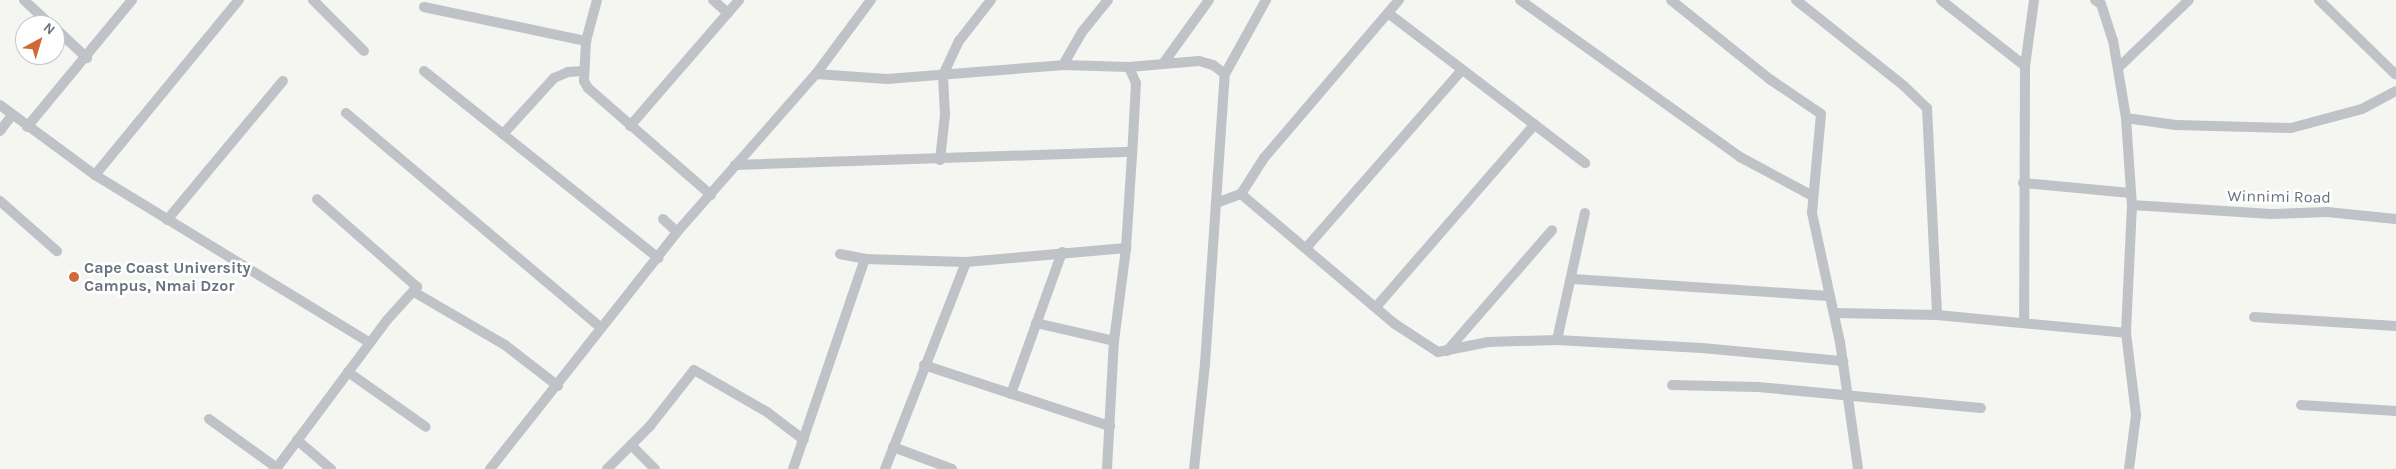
<!DOCTYPE html>
<html>
<head>
<meta charset="utf-8">
<style>
	body { margin:0 }
	#map { position:relative; width:2396px; height:469px; overflow:hidden; background:#f5f5f2; font-family:Karla,sans-serif }
	div>[style] { position:absolute }
	.minor>* { height:10px; margin:-5px; padding:0 5px; transform-origin:5px; border-radius:5px; background:#bfc2c6 }
	.dots>* { width:14px; height:14px; translate:-50% -50%; box-sizing:border-box; border:2px solid #fff; border-radius:50% }
	span { translate:-50% -50%; white-space:nowrap; text-align:center; line-height:1.15; -webkit-text-stroke:5px #fff; paint-order:stroke }
	.street-label { font-size:16px; color:#687380 }
	.poi-label { font-size:16px; color:#687380; font-weight:700 }
	.left { translate:0 -50%; text-align:left }
	.north { position:absolute; left:15px; top:15px; width:50px; height:50px; box-sizing:border-box; background:#fff; border:1px solid #c3c7cc; border-radius:50%; rotate:39deg; font-size:14px; font-weight:700; line-height:20px; text-align:center; color:#687380 }
	.north::after { content:''; display:block; margin:auto; width:18px; height:22px; background:#d06938; clip-path:polygon(50% 0,100% 100%,50% 72%,0 100%) }
</style>
</head>
<body>
<div id="map">
	<div class="minor">
		<div style="left:24px;top:0;width:37px;rotate:43deg"></div>
		<div style="left:313px;top:0;width:72px;rotate:45deg"></div>
		<div style="left:597px;top:0;width:42px;rotate:105deg"></div>
		<div style="left:586px;top:41px;width:40px;rotate:92.9deg"></div>
		<div style="left:584px;top:81px;width:8px;rotate:60deg"></div>
		<div style="left:588px;top:88px;width:163px;rotate:41deg"></div>
		<div style="left:713px;top:0;width:20px;rotate:41deg"></div>
		<div style="left:1520px;top:0;width:270px;rotate:35.5deg"></div>
		<div style="left:1740px;top:157px;width:81px;rotate:28.2deg"></div>
		<div style="left:1671px;top:0;width:128px;rotate:38.7deg"></div>
		<div style="left:1771px;top:80px;width:60px;rotate:34.2deg"></div>
		<div style="left:1821px;top:114px;width:99px;rotate:95.2deg"></div>
		<div style="left:1812px;top:213px;width:132px;rotate:77.8deg"></div>
		<div style="left:1840px;top:342px;width:128px;rotate:81.9deg"></div>
		<div style="left:1796px;top:0;width:138px;rotate:38.5deg"></div>
		<div style="left:1904px;top:86px;width:32px;rotate:44deg"></div>
		<div style="left:1927px;top:108px;width:207px;rotate:87.2deg"></div>
		<div style="left:1941px;top:0;width:107px;rotate:38.2deg"></div>
		<div style="left:2025px;top:66px;width:256px;rotate:90.2deg"></div>
		<div style="left:2095px;top:0;width:7px;rotate:34deg"></div>
		<div style="left:2101px;top:4px;width:38px;rotate:72deg"></div>
		<div style="left:2113px;top:40px;width:79px;rotate:80.5deg"></div>
		<div style="left:2126px;top:118px;width:87px;rotate:86.1deg"></div>
		<div style="left:2132px;top:205px;width:128px;rotate:92.7deg"></div>
		<div style="left:2126px;top:333px;width:83px;rotate:83deg"></div>
		<div style="left:2136px;top:415px;width:54px;rotate:97.4deg"></div>
		<div style="left:2319px;top:0;width:107px;rotate:44.2deg"></div>
		<div style="left:424px;top:7px;width:166px;rotate:11.9deg"></div>
		<div style="left:1388px;top:13px;width:248px;rotate:37.3deg"></div>
		<div style="left:55px;top:28px;width:44px;rotate:43.2deg"></div>
		<div style="left:1165px;top:61px;width:75px;rotate:-54.2deg"></div>
		<div style="left:1063px;top:65px;width:38px;rotate:-60deg"></div>
		<div style="left:1082px;top:32px;width:41px;rotate:-50.9deg"></div>
		<div style="left:2025px;top:66px;width:67px;rotate:-82.2deg"></div>
		<div style="left:2118px;top:68px;width:98px;rotate:-43.8deg"></div>
		<div style="left:424px;top:71px;width:300px;rotate:38.6deg"></div>
		<div style="left:816px;top:74px;width:71px;rotate:4deg"></div>
		<div style="left:887px;top:79px;width:177px;rotate:-4.5deg"></div>
		<div style="left:1063px;top:65px;width:66px;rotate:1.7deg"></div>
		<div style="left:1129px;top:67px;width:70px;rotate:-4.9deg"></div>
		<div style="left:1199px;top:61px;width:15px;rotate:16deg"></div>
		<div style="left:1213px;top:65px;width:15px;rotate:37deg"></div>
		<div style="left:0;top:105px;width:118px;rotate:36.4deg"></div>
		<div style="left:95px;top:175px;width:322px;rotate:31.4deg"></div>
		<div style="left:346px;top:113px;width:332px;rotate:40.1deg"></div>
		<div style="left:2126px;top:118px;width:50px;rotate:8deg"></div>
		<div style="left:2176px;top:125px;width:115px;rotate:1.5deg"></div>
		<div style="left:2291px;top:128px;width:73px;rotate:-15deg"></div>
		<div style="left:2362px;top:109px;width:38px;rotate:-28deg"></div>
		<div style="left:630px;top:126px;width:167px;rotate:-49.1deg"></div>
		<div style="left:27px;top:127px;width:165px;rotate:-50.4deg"></div>
		<div style="left:0;top:131px;width:20px;rotate:-53deg"></div>
		<div style="left:503px;top:134px;width:76px;rotate:-47.7deg"></div>
		<div style="left:554px;top:78px;width:15px;rotate:-23deg"></div>
		<div style="left:568px;top:72px;width:16px;rotate:-4deg"></div>
		<div style="left:940px;top:160px;width:45px;rotate:-83.7deg"></div>
		<div style="left:945px;top:115px;width:40px;rotate:-92.9deg"></div>
		<div style="left:943px;top:75px;width:38px;rotate:-65deg"></div>
		<div style="left:959px;top:41px;width:52px;rotate:-52deg"></div>
		<div style="left:735px;top:165px;width:397px;rotate:-1.9deg"></div>
		<div style="left:95px;top:175px;width:227px;rotate:-50.6deg"></div>
		<div style="left:2023px;top:183px;width:108px;rotate:5.3deg"></div>
		<div style="left:1241px;top:194px;width:202px;rotate:40.2deg"></div>
		<div style="left:1395px;top:324px;width:51px;rotate:33.1deg"></div>
		<div style="left:1438px;top:352px;width:51px;rotate:-11.3deg"></div>
		<div style="left:1488px;top:342px;width:69px;rotate:-1.7deg"></div>
		<div style="left:1557px;top:340px;width:145px;rotate:3.2deg"></div>
		<div style="left:1702px;top:348px;width:142px;rotate:5.3deg"></div>
		<div style="left:0;top:201px;width:76px;rotate:41.3deg"></div>
		<div style="left:1216px;top:203px;width:27px;rotate:-20deg"></div>
		<div style="left:1241px;top:194px;width:43px;rotate:-57.4deg"></div>
		<div style="left:1264px;top:158px;width:208px;rotate:-49.5deg"></div>
		<div style="left:2132px;top:205px;width:139px;rotate:3.7deg"></div>
		<div style="left:2271px;top:214px;width:56px;rotate:-2deg"></div>
		<div style="left:2327px;top:212px;width:69px;rotate:5.8deg"></div>
		<div style="left:663px;top:219px;width:19px;rotate:43deg"></div>
		<div style="left:167px;top:220px;width:181px;rotate:-50.2deg"></div>
		<div style="left:1306px;top:248px;width:237px;rotate:-48.8deg"></div>
		<div style="left:840px;top:254px;width:25px;rotate:11deg"></div>
		<div style="left:865px;top:259px;width:101px;rotate:1.7deg"></div>
		<div style="left:966px;top:262px;width:161px;rotate:-5deg"></div>
		<div style="left:1573px;top:279px;width:257px;rotate:3.8deg"></div>
		<div style="left:414px;top:292px;width:105px;rotate:30.2deg"></div>
		<div style="left:505px;top:345px;width:67px;rotate:37.7deg"></div>
		<div style="left:1376px;top:307px;width:242px;rotate:-49deg"></div>
		<div style="left:1835px;top:313px;width:102px;rotate:1.1deg"></div>
		<div style="left:1937px;top:315px;width:190px;rotate:5.4deg"></div>
		<div style="left:2254px;top:317px;width:142px;rotate:3.6deg"></div>
		<div style="left:1036px;top:323px;width:80px;rotate:13deg"></div>
		<div style="left:1557px;top:340px;width:130px;rotate:-77.6deg"></div>
		<div style="left:1447px;top:351px;width:160px;rotate:-49deg"></div>
		<div style="left:924px;top:365px;width:196px;rotate:18.2deg"></div>
		<div style="left:348px;top:372px;width:95px;rotate:35.2deg"></div>
		<div style="left:1672px;top:385px;width:86px;rotate:1.3deg"></div>
		<div style="left:1758px;top:387px;width:224px;rotate:5.4deg"></div>
		<div style="left:1011px;top:394px;width:151px;rotate:-70.2deg"></div>
		<div style="left:2301px;top:405px;width:95px;rotate:3.6deg"></div>
		<div style="left:209px;top:419px;width:84px;rotate:35.8deg"></div>
		<div style="left:297px;top:440px;width:45px;rotate:40.5deg"></div>
		<div style="left:631px;top:445px;width:34px;rotate:45deg"></div>
		<div style="left:893px;top:447px;width:63px;rotate:20.4deg"></div>
		<div style="left:276px;top:469px;width:186px;rotate:-53.3deg"></div>
		<div style="left:387px;top:320px;width:45px;rotate:-47.7deg"></div>
		<div style="left:417px;top:287px;width:133px;rotate:-138.7deg"></div>
		<div style="left:490px;top:469px;width:302px;rotate:-51.7deg"></div>
		<div style="left:677px;top:232px;width:210px;rotate:-48.7deg"></div>
		<div style="left:816px;top:74px;width:92px;rotate:-53.4deg"></div>
		<div style="left:607px;top:469px;width:61px;rotate:-45deg"></div>
		<div style="left:650px;top:426px;width:71px;rotate:-51.8deg"></div>
		<div style="left:694px;top:370px;width:84px;rotate:29.9deg"></div>
		<div style="left:767px;top:412px;width:46px;rotate:37.1deg"></div>
		<div style="left:793px;top:469px;width:222px;rotate:-71.1deg"></div>
		<div style="left:885px;top:469px;width:222px;rotate:-68.6deg"></div>
		<div style="left:1107px;top:469px;width:128px;rotate:-86.9deg"></div>
		<div style="left:1114px;top:341px;width:94px;rotate:-82.6deg"></div>
		<div style="left:1126px;top:248px;width:108px;rotate:-86.3deg"></div>
		<div style="left:1133px;top:140px;width:57px;rotate:-87deg"></div>
		<div style="left:1136px;top:83px;width:17px;rotate:-114deg"></div>
		<div style="left:1194px;top:469px;width:106px;rotate:-84deg"></div>
		<div style="left:1205px;top:364px;width:291px;rotate:-86.1deg"></div>
		<div style="left:1225px;top:74px;width:85px;rotate:-61deg"></div>
	</div>
	<div class="dots">
		<div style="left:74px;top:277px;background:#d06938"></div>
	</div>
	<div class="street-label">
		<span style="left:2279px;top:197px;rotate:1deg">Winnimi Road</span>
	</div>
	<div class="poi-label">
		<span class="left" style="left:84px;top:277px">Cape Coast University<br>Campus, Nmai Dzor</span>
	</div>
	<div class="north">N</div>
</div>
</body>
</html>
